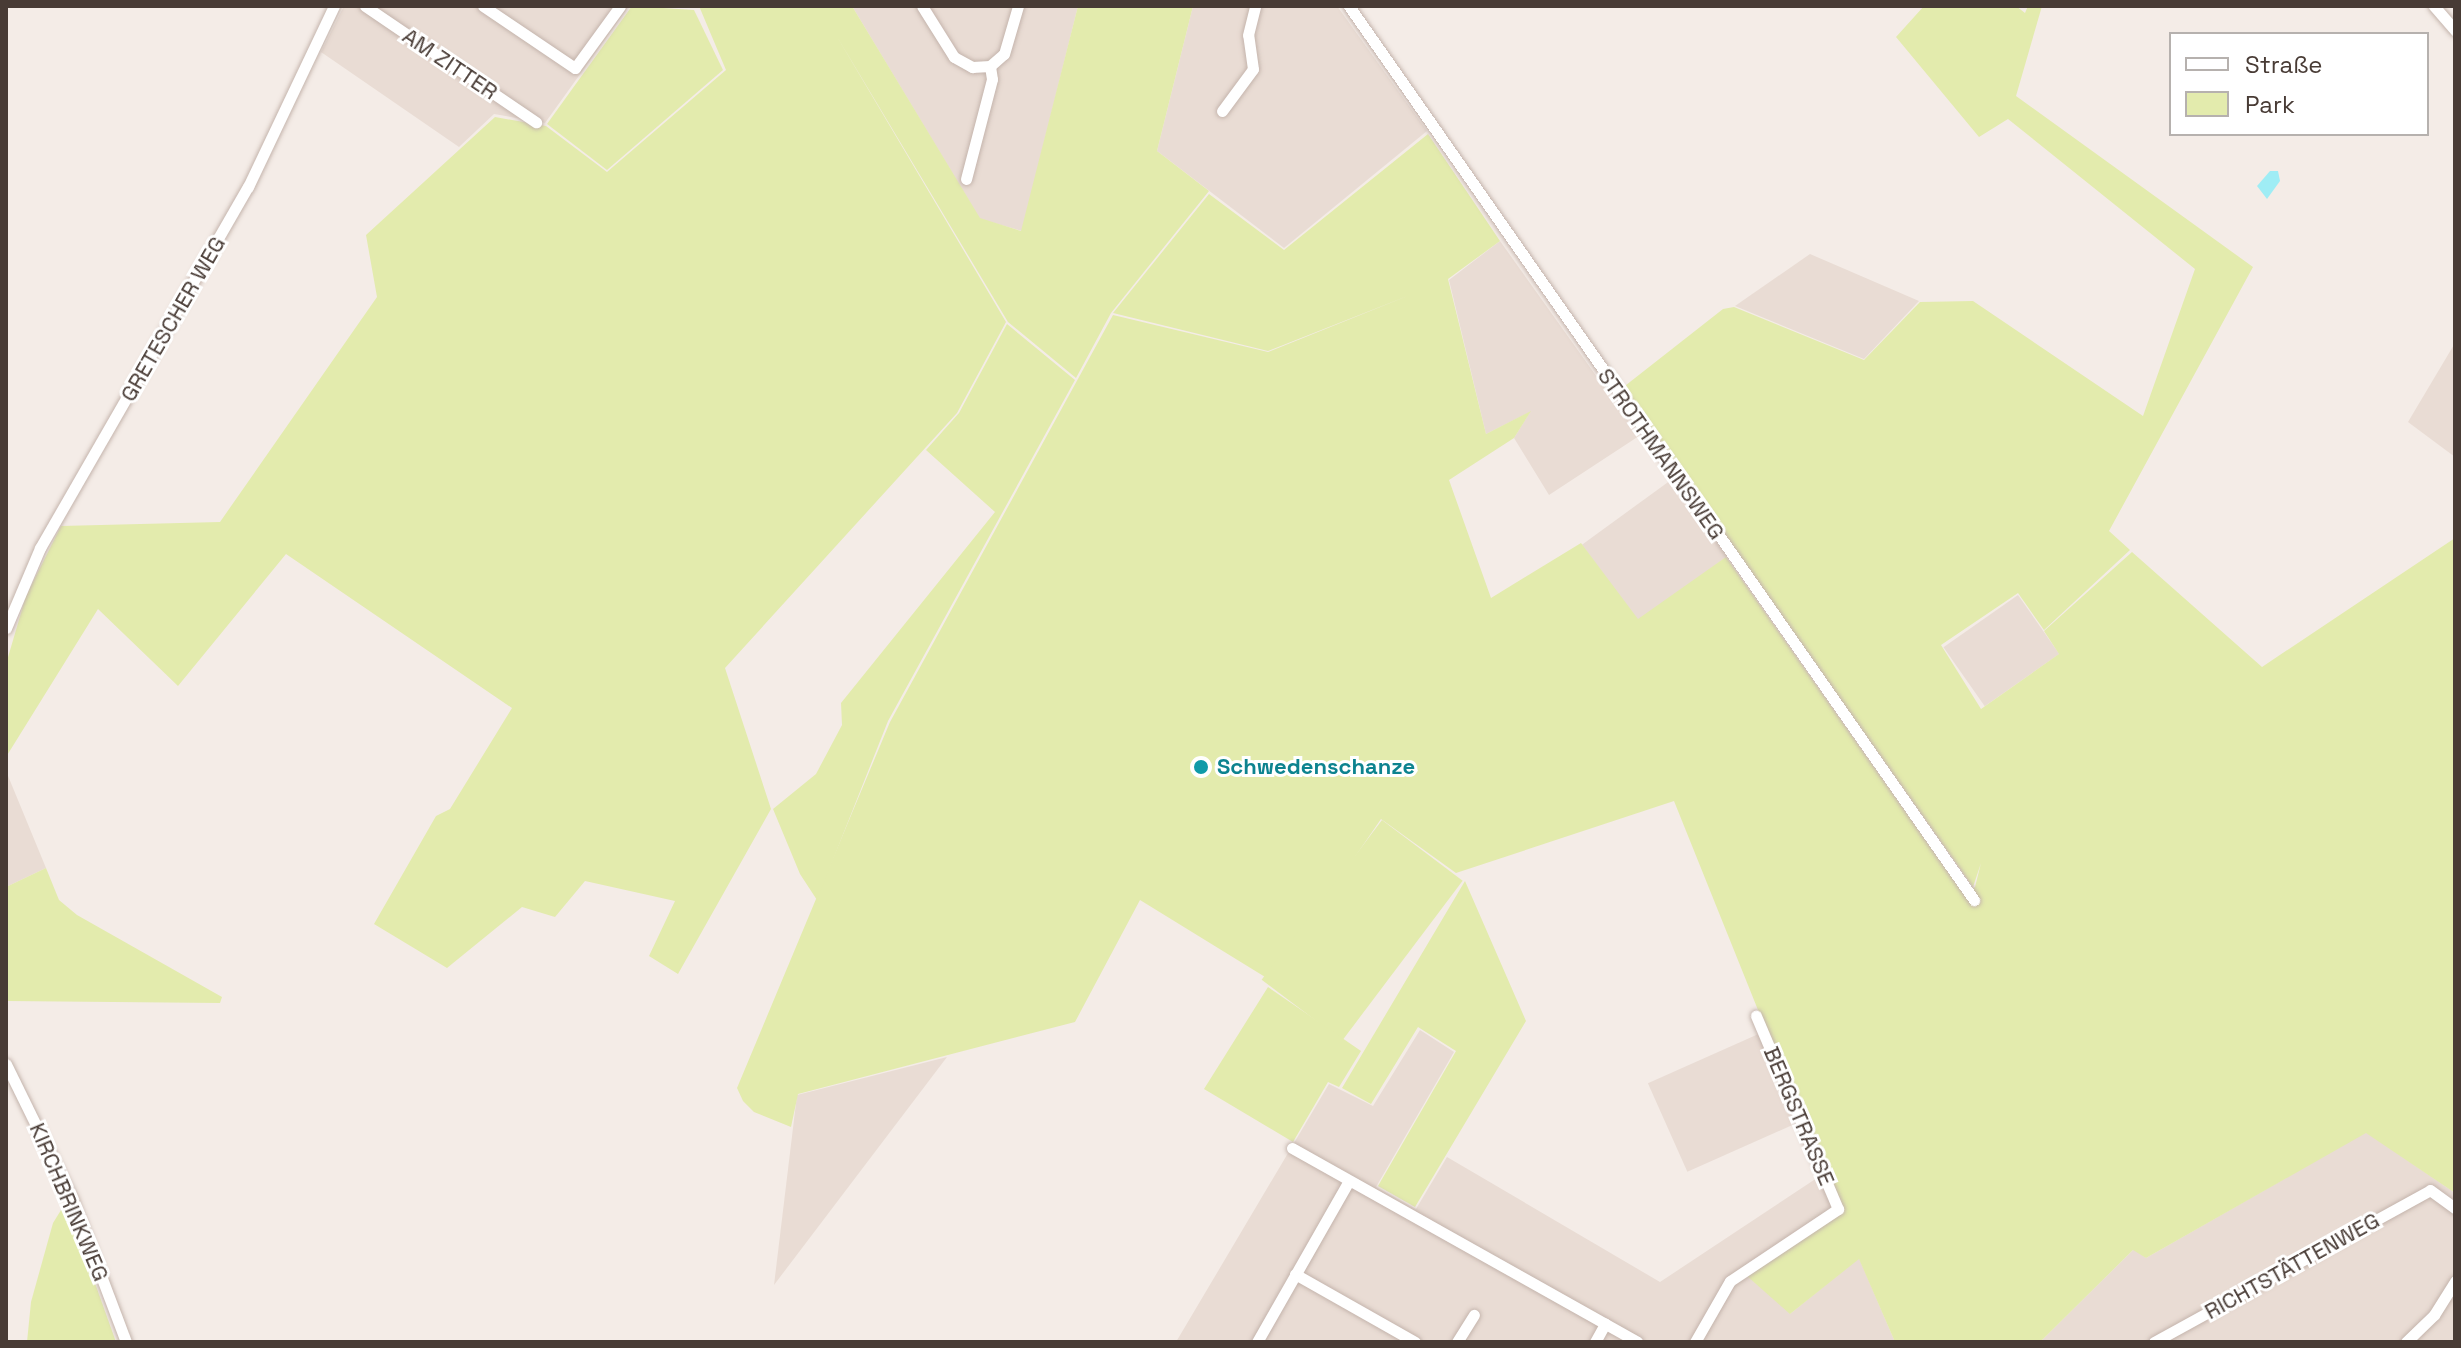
<!DOCTYPE html>
<html>
<head>
<meta charset="utf-8">
<style>
	body { margin:0 }
	#map { position:relative; width:2461px; height:1348px; overflow:hidden; background:#f4ece7; font-family:"Space Grotesk",sans-serif }
	div>[style] { position:absolute }
	.residential>* { inset:0; background:#e9dcd4; transform-origin:0 0 }
	.green>* { inset:0; background:#e3ebad; transform-origin:0 0 }
	.water>* { inset:0; background:#9fedf5 }
	.roads { filter:drop-shadow(0 0 2px #c4b4ac) drop-shadow(0 0 2px #c4b4ac) }
	.minor>* { height:11px; margin:-5.5px; padding:0 5.5px; transform-origin:5.5px; border-radius:5.5px; background:#fff }
	.dots>* { width:22px; height:22px; translate:-50% -50%; box-sizing:border-box; border:4px solid #fff; border-radius:50% }
	span { translate:-50% -50%; white-space:nowrap; text-align:center; line-height:1.15; -webkit-text-stroke:6px #fff; paint-order:stroke }
	.street-label { font-size:22px; color:#483b35 }
	.culture-label { font-size:22px; color:#0d838f; font-weight:700 }
	.left { translate:0 -50%; text-align:left }
	.frame { position:absolute; inset:0; border:8px solid #483b35; pointer-events:none }
	.legend { position:absolute; left:2169px; top:32px; width:260px; height:104px; box-sizing:border-box; background:#fff; border:2px solid #b6b1ae; margin:0; padding:10px 14px; list-style:none; font-size:24px; color:#483b35 }
	.legend li { display:flex; align-items:center; gap:16px; height:40px }
	.legend b { width:40px; border:2px solid #b6b1ae }
</style>
</head>
<body>
<div id="map">
	<div class="residential">
		<div style="clip-path:polygon(344px 6px,629px 6px,545px 123px,494px 114px,459px 147px,321px 52px)"></div>
		<div style="clip-path:polygon(852px 6px,1078px 6px,1022px 231px,980px 219px)"></div>
		<div style="clip-path:polygon(1193px 6px,1337px 6px,1427px 131px,1284px 248px,1157px 151px)"></div>
		<div style="clip-path:polygon(1500px 241px,1639px 436px,1549px 495px,1514px 438px,1530px 412px,1486px 434px,1449px 280px)"></div>
		<div style="clip-path:polygon(1810px 254px,1919px 301px,1864px 359px,1735px 306px)"></div>
		<div style="clip-path:polygon(2455px 343px,2455px 457px,2408px 422px)"></div>
		<div style="left:1671px;top:480px;width:95px;height:110px;rotate:54deg"></div>
		<div style="left:2018px;top:595px;width:72px;height:91px;rotate:55deg"></div>
		<div style="clip-path:polygon(6px 771px,46px 868px,6px 887px)"></div>
		<div style="clip-path:polygon(1420px 1030px,1454px 1052px,1376px 1187px,1416px 1209px,1447px 1157px,1660px 1282px,1823px 1174px,1838px 1209px,1790px 1314px,1859px 1258px,1895px 1342px,1176px 1342px,1329px 1084px,1373px 1106px)"></div>
		<div style="left:1763px;top:1032px;width:97px;height:126px;rotate:66deg"></div>
		<div style="clip-path:polygon(947px 1057px,774px 1285px,797px 1095px)"></div>
		<div style="clip-path:polygon(2366px 1132px,2455px 1193px,2455px 1342px,2040px 1342px,2134px 1249px,2146px 1258px)"></div>
	</div>
	<div class="green">
		<div style="clip-path:polygon(632px 6px,694px 10px,723px 70px,607px 170px,547px 124px)"></div>
		<div style="clip-path:polygon(699px 6px,852px 6px,980px 218px,1021px 231px,1078px 6px,1193px 6px,1157px 151px,1209px 191px,1111px 313px,1076px 378px,1008px 322px,836px 35px,1006px 322px,957px 413px,725px 668px,771px 809px,678px 974px,649px 956px,675px 901px,585px 881px,555px 917px,522px 907px,447px 968px,374px 924px,436px 816px,450px 809px,512px 708px,286px 554px,178px 686px,98px 609px,6px 757px,6px 664px,26px 596px,61px 526px,220px 522px,377px 297px,366px 235px,495px 117px,546px 126px,607px 172px,726px 70px)"></div>
		<div style="clip-path:polygon(1924px 6px,2016px 6px,2025px 13px,2028px 6px,2042px 6px,2016px 96px,2253px 267px,2109px 531px,2130px 550px,2044px 630px,2018px 593px,1941px 645px,1981px 709px,2059px 654px,2044px 631px,2132px 552px,2262px 667px,2455px 538px,2455px 1193px,2366px 1133px,2146px 1258px,2133px 1250px,2040px 1342px,1895px 1342px,1859px 1259px,1790px 1314px,1747px 1276px,1838px 1209px,1674px 801px,1456px 873px,1381px 819px,1270px 980px,1140px 900px,1075px 1022px,798px 1094px,791px 1127px,754px 1112px,743px 1101px,737px 1088px,890px 722px,1113px 315px,1268px 352px,1410px 295px,1268px 351px,1113px 313px,1209px 194px,1284px 250px,1428px 134px,1500px 241px,1448px 279px,1486px 434px,1531px 411px,1514px 438px,1449px 480px,1491px 598px,1581px 543px,1638px 619px,1726px 557px,1964px 895px,1975px 887px,1981px 863px,1973px 887px,1621px 389px,1723px 309px,1734px 307px,1864px 360px,1920px 302px,1973px 301px,2143px 416px,2195px 269px,2008px 119px,1979px 137px,1896px 37px)"></div>
		<div style="clip-path:polygon(1007px 324px,1075px 380px,888px 721px,817px 900px,800px 874px,773px 809px,816px 774px,842px 725px,841px 703px,995px 512px,926px 450px,959px 413px)"></div>
		<div style="left:1382px;top:820px;width:101px;height:200px;rotate:37deg"></div>
		<div style="clip-path:polygon(46px 868px,59px 900px,77px 915px,222px 997px,220px 1003px,6px 1001px,6px 887px)"></div>
		<div style="clip-path:polygon(1465px 881px,1526px 1021px,1415px 1207px,1378px 1186px,1456px 1051px,1418px 1027px,1371px 1104px,1342px 1088px)"></div>
		<div style="clip-path:polygon(1268px 987px,1361px 1051px,1339px 1087px,1328px 1082px,1293px 1142px,1204px 1089px)"></div>
		<div style="clip-path:polygon(66px 1202px,116px 1342px,27px 1342px,31px 1302px,53px 1223px)"></div>
	</div>
	<div class="water">
		<div style="clip-path:polygon(2270px 171px,2278px 171px,2280px 181px,2267px 199px,2257px 186px)"></div>
	</div>
	<div class="roads">
		<div class="minor">
			<div style="left:365px;top:6px;width:207px;rotate:34.2deg"></div>
			<div style="left:483px;top:6px;width:111px;rotate:34deg"></div>
			<div style="left:575px;top:68px;width:77px;rotate:-54deg"></div>
			<div style="left:922px;top:6px;width:60px;rotate:57.9deg"></div>
			<div style="left:954px;top:57px;width:21px;rotate:29deg"></div>
			<div style="left:972px;top:67px;width:18px;rotate:-3deg"></div>
			<div style="left:990px;top:66px;width:18px;rotate:-41deg"></div>
			<div style="left:1004px;top:54px;width:50px;rotate:-73.7deg"></div>
			<div style="left:1349px;top:6px;width:1091px;rotate:55.04deg"></div>
			<div style="left:2434px;top:6px;width:32px;rotate:49deg"></div>
			<div style="left:1222px;top:111px;width:52px;rotate:-53.6deg"></div>
			<div style="left:1253px;top:69px;width:34px;rotate:-98deg"></div>
			<div style="left:1248px;top:35px;width:30px;rotate:-76deg"></div>
			<div style="left:966px;top:179px;width:103px;rotate:-75.4deg"></div>
			<div style="left:992px;top:79px;width:13px;rotate:-99deg"></div>
			<div style="left:6px;top:628px;width:87px;rotate:-67deg"></div>
			<div style="left:40px;top:548px;width:417px;rotate:-60.1deg"></div>
			<div style="left:248px;top:187px;width:200px;rotate:-64.6deg"></div>
			<div style="left:6px;top:1064px;width:150px;rotate:63.9deg"></div>
			<div style="left:72px;top:1199px;width:153px;rotate:69.3deg"></div>
			<div style="left:1292px;top:1148px;width:396px;rotate:29.3deg"></div>
			<div style="left:1295px;top:1274px;width:138px;rotate:29.5deg"></div>
			<div style="left:1257px;top:1342px;width:185px;rotate:-60.3deg"></div>
			<div style="left:1457px;top:1342px;width:32px;rotate:-58deg"></div>
			<div style="left:1595px;top:1342px;width:21px;rotate:-61deg"></div>
			<div style="left:1695px;top:1342px;width:70px;rotate:-60.2deg"></div>
			<div style="left:1730px;top:1281px;width:130px;rotate:-33.7deg"></div>
			<div style="left:1838px;top:1209px;width:210px;rotate:-113deg"></div>
			<div style="left:2154px;top:1342px;width:315px;rotate:-28.8deg"></div>
			<div style="left:2430px;top:1190px;width:31px;rotate:36deg"></div>
			<div style="left:2406px;top:1342px;width:39px;rotate:-44deg"></div>
			<div style="left:2434px;top:1315px;width:40px;rotate:-58deg"></div>
		</div>
	</div>
	<div class="dots">
		<div style="left:1201px;top:767px;background:#0f9aa8"></div>
	</div>
	<div class="street-label">
		<span style="left:450px;top:64px;rotate:34deg">AM ZITTER</span>
		<span style="left:173px;top:319px;rotate:-60deg">GRETESCHER WEG</span>
		<span style="left:1661px;top:454px;rotate:55deg">STROTHMANNSWEG</span>
		<span style="left:1799px;top:1116px;rotate:67deg">BERGSTRASSE</span>
		<span style="left:69px;top:1202px;rotate:67deg">KIRCHBRINKWEG</span>
		<span style="left:2292px;top:1266px;rotate:-29deg">RICHTSTÄTTENWEG</span>
	</div>
	<div class="culture-label">
		<span class="left" style="left:1217px;top:767px">Schwedenschanze</span>
	</div>
	<div class="frame"></div>
	<ul class="legend">
	<li><b style="height:10px;background:#fff"></b>Straße</li>
	<li><b style="height:22px;background:#e3ebad"></b>Park</li>
	</ul>
</div>
</body>
</html>
